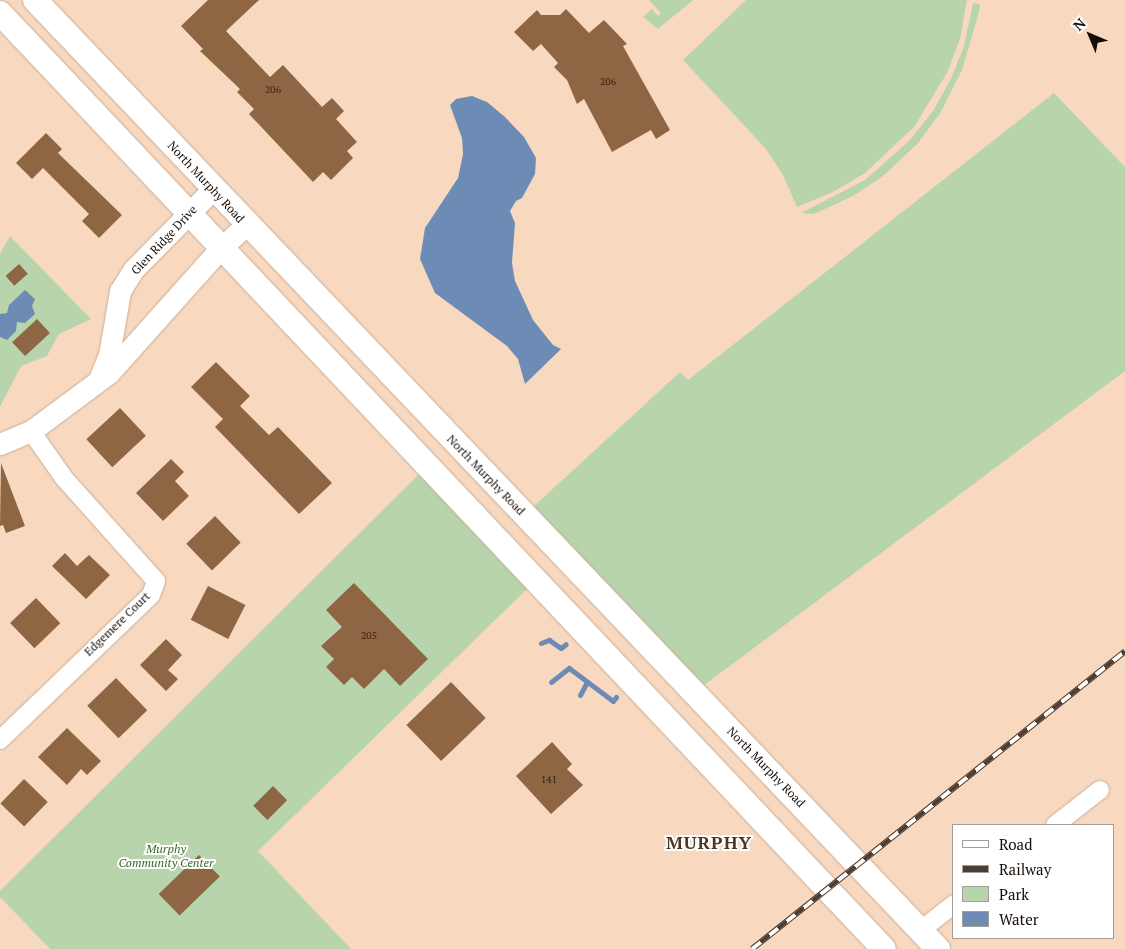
<!DOCTYPE html>
<html>
<head>
<meta charset="utf-8">
<style>
	body { margin:0 }
	#map { position:relative; width:1125px; height:949px; overflow:hidden; background:#f8d9c0; font-family:"PT Serif",serif }
	div>[style] { position:absolute }
	.green>* { inset:0; background:#b8d4ad }
	.water>* { inset:0; background:#6d8cb5 }
	.stream>* { height:5px; margin:-2.5px; padding:0 2.5px; transform-origin:2.5px; border-radius:2.5px; background:#6d8cb5 }
	.building>* { inset:0; background:#8e6643; transform-origin:0 0 }
	.roads { filter:drop-shadow(0 0 1px #cbad95) drop-shadow(0 0 1px #cbad95) }
	.minor>* { height:18px; margin:-9px; padding:0 9px; transform-origin:9px; border-radius:9px; background:#fff }
	.tertiary>* { height:21px; margin:-10.5px; padding:0 10.5px; transform-origin:10.5px; border-radius:10.5px; background:#fff }
	.secondary>* { height:24px; margin:-12px; padding:0 12px; transform-origin:12px; border-radius:12px; background:#fff }
	.rail>* { height:5.5px; margin-top:-2.75px; transform-origin:0; background:repeating-linear-gradient(90deg,#fff 0 11px,#4d3d32 0 22px); box-sizing:border-box; border-block:1px solid #4d3d32 }
	span { translate:-50% -50%; white-space:nowrap; text-align:center; line-height:1.15; -webkit-text-stroke:4px #fff; paint-order:stroke }
	.number-label { font-size:10px; color:#352214 }
	.number-label span { -webkit-text-stroke-width:0 }
	.street-label { font-size:12px; color:#170c05 }
	.park-label { font-size:12px; color:#3a6429; font-style:italic }
	.district-label { font-size:18px; color:#4f3722; font-weight:700; letter-spacing:1px }
	.legend { position:absolute; left:952px; top:824px; width:162px; height:115px; box-sizing:border-box; background:#fff; border:1px solid #a29e9b; margin:0; padding:6px 9px; list-style:none; font-size:15px; color:#170c05 }
	.legend li { display:flex; align-items:center; gap:10px; height:25px }
	.legend b { width:25px; border:1px solid #a29e9b }
	.north { position:absolute; left:1065px; top:10px; width:50px; height:50px; -webkit-text-stroke:4px #fff; paint-order:stroke; rotate:315deg; font-size:14px; font-weight:700; line-height:20px; text-align:center; color:#170c05 }
	.north::after { content:''; display:block; margin:auto; width:18px; height:22px; background:#170c05; clip-path:polygon(50% 0,100% 100%,50% 72%,0 100%) }
</style>
</head>
<body>
<div id="map">
	<div class="green">
		<div style="clip-path:polygon(649px 0,693px 0,658px 29px,643px 17px,652px 9px,658px 16px,661px 13px)"></div>
		<div style="clip-path:polygon(746px 0,967px 0,960px 39px,947px 73px,914px 127px,865px 173px,835px 191px,797px 207px,783px 175px,766px 149px,683px 60px)"></div>
		<div style="clip-path:polygon(973px 3px,980px 4px,979px 12px,962px 70px,941px 112px,918px 143px,882px 177px,853px 196px,814px 214px,801px 213px,865px 180px,909px 141px,933px 111px,951px 79px,964px 46px)"></div>
		<div style="clip-path:polygon(1054px 93px,1125px 167px,1125px 371px,703px 686px,532px 508px,680px 372px,688px 380px)"></div>
		<div style="clip-path:polygon(10px 236px,91px 319px,59px 334px,47px 356px,21px 366px,0 407px,0 254px)"></div>
		<div style="clip-path:polygon(420px 473px,529px 587px,258px 851px,351px 949px,50px 949px,0 897px,0 891px)"></div>
	</div>
	<div class="water">
		<div style="clip-path:polygon(472px 96px,487px 102px,505px 117px,524px 137px,536px 158px,535px 174px,522px 198px,516px 201px,510px 211px,515px 223px,512px 263px,515px 281px,533px 320px,553px 345px,561px 349px,525px 384px,518px 359px,507px 346px,435px 293px,420px 259px,425px 228px,458px 178px,463px 154px,462px 138px,450px 105px,456px 99px)"></div>
		<div style="clip-path:polygon(25px 290px,35px 299px,32px 306px,35px 314px,25px 323px,17px 322px,16px 331px,7px 340px,0 337px,0 314px,7px 313px,9px 305px)"></div>
	</div>
	<div class="stream">
		<div style="left:541px;top:643px;width:9px;rotate:-21deg"></div>
		<div style="left:549px;top:640px;width:14px;rotate:34deg"></div>
		<div style="left:561px;top:648px;width:6px;rotate:-39deg"></div>
		<div style="left:551px;top:682px;width:23px;rotate:-38deg"></div>
		<div style="left:569px;top:668px;width:55px;rotate:36.9deg"></div>
		<div style="left:613px;top:701px;width:5px;rotate:-53deg"></div>
		<div style="left:580px;top:695px;width:15px;rotate:-62deg"></div>
	</div>
	<div class="building">
		<div style="clip-path:polygon(208px 0,259px 0,226px 31px,270px 77px,283px 65px,322px 107px,332px 98px,344px 111px,336px 119px,357px 142px,347px 151px,353px 158px,331px 180px,323px 172px,313px 182px,249px 114px,254px 109px,237px 92px,240px 89px,200px 51px,203px 49px,181px 26px)"></div>
		<div style="clip-path:polygon(566px 9px,589px 33px,604px 20px,627px 44px,623px 46px,670px 130px,656px 139px,651px 130px,612px 152px,584px 99px,577px 104px,567px 80px,554px 67px,558px 63px,541px 44px,533px 51px,514px 32px,537px 10px,541px 15px,560px 15px)"></div>
		<div style="clip-path:polygon(46px 133px,62px 149px,58px 153px,122px 215px,99px 238px,82px 221px,89px 214px,43px 168px,32px 179px,16px 163px)"></div>
		<div style="left:19px;top:264px;width:13px;height:18px;rotate:48deg"></div>
		<div style="left:37px;top:319px;width:19px;height:34px;rotate:47deg"></div>
		<div style="clip-path:polygon(216px 362px,250px 396px,240px 406px,269px 435px,278px 427px,332px 483px,299px 514px,215px 427px,223px 419px,191px 387px)"></div>
		<div style="left:120px;top:408px;width:38px;height:46px;rotate:47deg"></div>
		<div style="clip-path:polygon(171px 459px,184px 472px,175px 481px,189px 496px,163px 521px,136px 493px)"></div>
		<div style="clip-path:polygon(1px 463px,25px 526px,6px 533px,3px 525px,0 526px)"></div>
		<div style="left:215px;top:516px;width:37px;height:40px;rotate:46deg"></div>
		<div style="clip-path:polygon(65px 553px,77px 566px,89px 555px,110px 575px,86px 599px,52px 566px)"></div>
		<div style="clip-path:polygon(354px 583px,428px 659px,400px 686px,384px 669px,364px 689px,352px 677px,344px 685px,326px 667px,334px 659px,321px 646px,342px 627px,326px 610px)"></div>
		<div style="left:208px;top:586px;width:42px;height:38px;rotate:27deg"></div>
		<div style="left:36px;top:598px;width:35px;height:36px;rotate:46deg"></div>
		<div style="clip-path:polygon(166px 639px,182px 655px,168px 670px,178px 679px,166px 691px,140px 665px)"></div>
		<div style="left:116px;top:678px;width:45px;height:40px;rotate:46deg"></div>
		<div style="left:451px;top:682px;width:50px;height:62px;rotate:46deg"></div>
		<div style="clip-path:polygon(67px 728px,101px 761px,87px 775px,81px 769px,67px 785px,38px 757px)"></div>
		<div style="clip-path:polygon(552px 742px,572px 764px,567px 769px,583px 785px,551px 814px,516px 776px)"></div>
		<div style="left:24px;top:779px;width:33px;height:34px;rotate:44deg"></div>
		<div style="left:273px;top:786px;width:20px;height:28px;rotate:45deg"></div>
		<div style="left:199px;top:855px;width:30px;height:56px;rotate:46deg"></div>
	</div>
	<div class="roads">
		<div class="minor">
			<div style="left:0;top:740px;width:209px;rotate:-43.8deg"></div>
			<div style="left:151px;top:595px;width:15px;rotate:-70deg"></div>
			<div style="left:156px;top:581px;width:138px;rotate:-131.8deg"></div>
			<div style="left:64px;top:478px;width:57px;rotate:-125.1deg"></div>
			<div style="left:1055px;top:825px;width:57px;rotate:-37.9deg"></div>
			<div style="left:921px;top:930px;width:42px;rotate:-38.2deg"></div>
		</div>
		<div class="tertiary">
			<div style="left:100px;top:377px;width:24px;rotate:-68deg"></div>
			<div style="left:109px;top:355px;width:65px;rotate:-80.2deg"></div>
			<div style="left:120px;top:291px;width:26px;rotate:-58deg"></div>
			<div style="left:134px;top:269px;width:112px;rotate:-45.4deg"></div>
			<div style="left:0;top:444px;width:34px;rotate:-23deg"></div>
			<div style="left:31px;top:431px;width:97px;rotate:-36.6deg"></div>
			<div style="left:109px;top:373px;width:166px;rotate:-48.2deg"></div>
			<div style="left:220px;top:249px;width:35px;rotate:-43deg"></div>
		</div>
		<div class="secondary">
			<div style="left:35px;top:0;width:1310px;rotate:46.42deg"></div>
			<div style="left:0;top:13px;width:1287px;rotate:46.64deg"></div>
		</div>
	</div>
	<div class="rail">
		<div style="left:752px;top:949px;width:477px;rotate:-38.6deg"></div>
	</div>
	<div class="number-label">
		<span style="left:608px;top:82px">206</span>
		<span style="left:273px;top:90px">206</span>
		<span style="left:369px;top:636px">205</span>
		<span style="left:549px;top:780px">141</span>
	</div>
	<div class="street-label">
		<span style="left:206px;top:182px;rotate:47deg">North Murphy Road</span>
		<span style="left:164px;top:240px;rotate:-47deg">Glen Ridge Drive</span>
		<span style="left:486px;top:475px;rotate:46deg">North Murphy Road</span>
		<span style="left:117px;top:624px;rotate:-44deg">Edgemere Court</span>
		<span style="left:766px;top:767px;rotate:46deg">North Murphy Road</span>
	</div>
	<div class="park-label">
		<span style="left:166px;top:856px">Murphy<br>Community Center</span>
	</div>
	<div class="district-label">
		<span style="left:709px;top:842px">MURPHY</span>
	</div>
	<ul class="legend">
	<li><b style="height:6px;background:#fff"></b>Road</li>
	<li><b style="height:6px;background:#4d3d32"></b>Railway</li>
	<li><b style="height:14px;background:#b8d4ad"></b>Park</li>
	<li><b style="height:14px;background:#6d8cb5"></b>Water</li>
	</ul>
	<div class="north">N</div>
</div>
</body>
</html>
